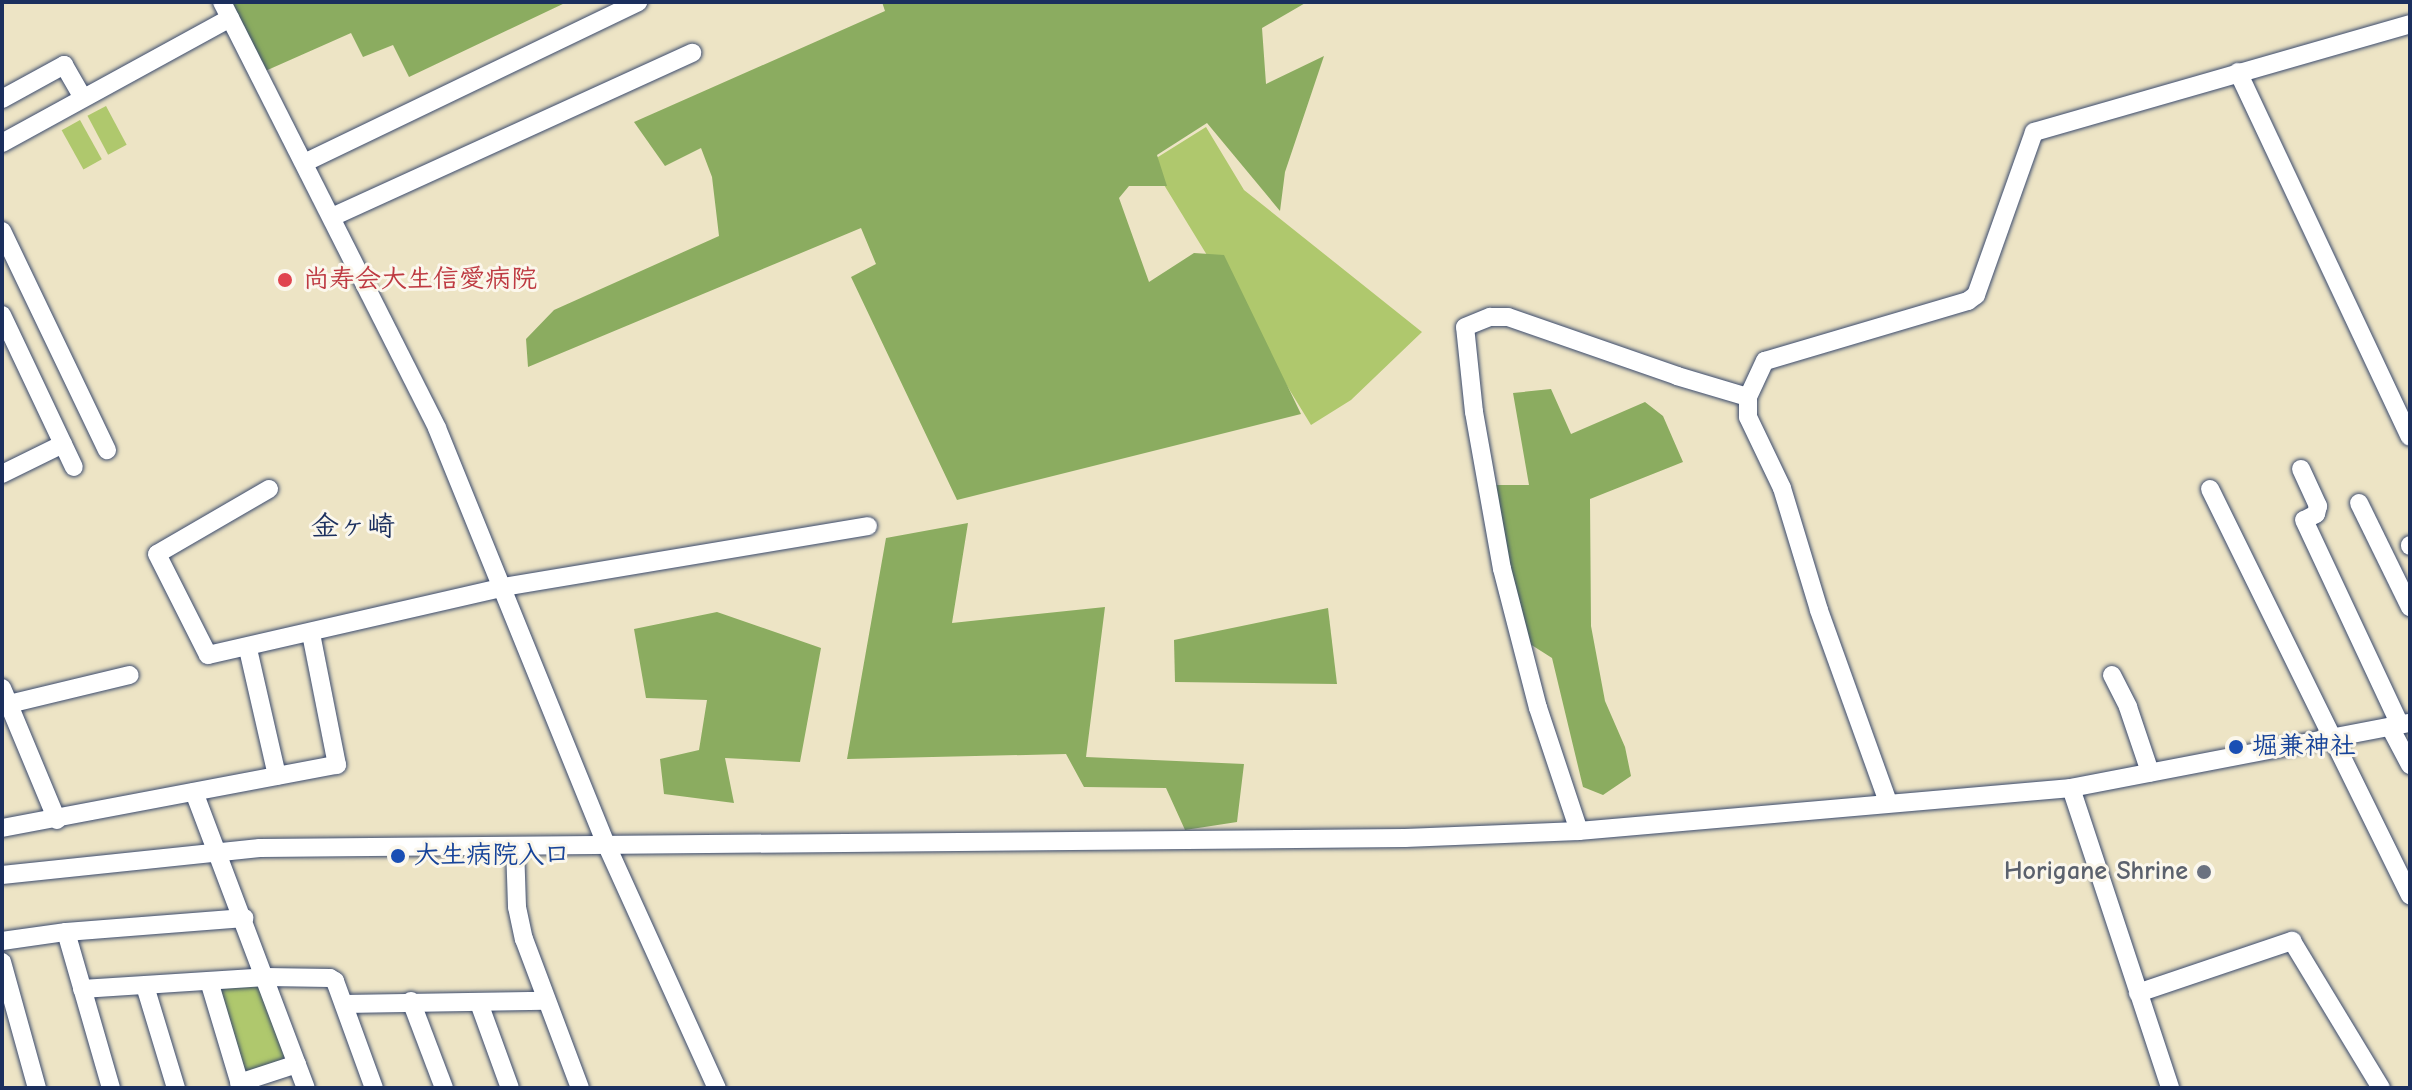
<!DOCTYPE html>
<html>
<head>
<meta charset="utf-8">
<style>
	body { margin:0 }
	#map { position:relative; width:2412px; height:1090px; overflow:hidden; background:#ede4c5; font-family:"Comic Neue","Klee One",sans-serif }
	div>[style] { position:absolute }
	.green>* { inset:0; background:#afc86d; transform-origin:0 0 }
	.forest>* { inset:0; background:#8bac60 }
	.roads { filter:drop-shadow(0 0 2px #3a4a6d) drop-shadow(0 0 2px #3a4a6d) }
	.minor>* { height:18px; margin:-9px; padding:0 9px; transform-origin:9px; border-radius:9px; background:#fff }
	.dots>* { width:22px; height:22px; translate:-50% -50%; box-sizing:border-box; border:4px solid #fbf7ec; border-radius:50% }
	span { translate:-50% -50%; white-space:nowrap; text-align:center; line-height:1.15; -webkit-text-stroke:6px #fbf7ec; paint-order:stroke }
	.health-label { font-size:26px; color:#be3a42; font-weight:700 }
	.left { translate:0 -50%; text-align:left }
	.transit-label { font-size:26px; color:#164399; font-weight:700 }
	.worship-label { font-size:26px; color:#5b616d; font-weight:700 }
	.right { translate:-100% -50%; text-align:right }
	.neighbourhood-label { font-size:28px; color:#1b2f5e; font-weight:700 }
	.frame { position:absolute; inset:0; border:4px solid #1b2f5e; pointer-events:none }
</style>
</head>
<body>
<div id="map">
	<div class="green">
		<div style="left:106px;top:106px;width:44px;height:21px;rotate:62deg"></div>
		<div style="left:80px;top:120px;width:45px;height:21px;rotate:61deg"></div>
		<div style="clip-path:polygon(1206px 127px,1244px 190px,1422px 332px,1351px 400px,1311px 425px,1150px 162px)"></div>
		<div style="clip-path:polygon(258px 982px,290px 1057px,242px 1075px,220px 986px)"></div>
	</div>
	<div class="forest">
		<div style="clip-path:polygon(229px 2px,567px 2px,409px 77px,393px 45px,363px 57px,351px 33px,263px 72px)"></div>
		<div style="clip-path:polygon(882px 2px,1307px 2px,1262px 28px,1266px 84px,1324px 56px,1285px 172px,1280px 211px,1207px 123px,1157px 155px,1167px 186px,1129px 186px,1119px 198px,1149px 282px,1194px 253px,1224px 255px,1301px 414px,957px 500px,851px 277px,876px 264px,861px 228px,528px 367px,526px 339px,554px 310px,719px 236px,712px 177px,701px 148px,665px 166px,634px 122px,885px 11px)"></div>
		<div style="clip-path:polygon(1551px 389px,1571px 434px,1645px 402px,1663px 416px,1683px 462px,1590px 499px,1591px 626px,1605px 701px,1625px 747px,1631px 776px,1603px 795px,1583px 787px,1552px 658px,1530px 644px,1517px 617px,1492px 485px,1529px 485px,1513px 393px)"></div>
		<div style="clip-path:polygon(968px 523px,952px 623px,1105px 607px,1086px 757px,1244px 764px,1237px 822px,1185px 830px,1166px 788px,1084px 787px,1066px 754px,847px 759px,886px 538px)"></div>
		<div style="clip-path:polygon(1328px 608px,1337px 684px,1175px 682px,1174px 640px)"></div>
		<div style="clip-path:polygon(717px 612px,821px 648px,800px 762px,725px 758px,734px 803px,664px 794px,660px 759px,699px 750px,707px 700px,646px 698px,634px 629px)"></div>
	</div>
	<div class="roads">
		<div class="minor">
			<div style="left:222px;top:2px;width:477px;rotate:63.2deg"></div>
			<div style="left:437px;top:428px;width:451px;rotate:67.9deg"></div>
			<div style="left:607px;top:846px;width:266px;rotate:65.6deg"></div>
			<div style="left:2238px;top:72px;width:403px;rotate:64.8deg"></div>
			<div style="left:2px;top:99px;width:71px;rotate:-28.7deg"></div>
			<div style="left:64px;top:65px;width:38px;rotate:60deg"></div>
			<div style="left:2px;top:143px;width:260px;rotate:-28.7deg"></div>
			<div style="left:304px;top:163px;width:371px;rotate:-25.7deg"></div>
			<div style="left:332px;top:217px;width:396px;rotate:-24.5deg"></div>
			<div style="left:2px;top:231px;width:243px;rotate:64.4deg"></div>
			<div style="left:2px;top:315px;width:168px;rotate:64.7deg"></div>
			<div style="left:2301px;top:469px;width:41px;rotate:65.3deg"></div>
			<div style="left:2318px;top:506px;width:8px;rotate:104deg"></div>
			<div style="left:2316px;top:514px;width:13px;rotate:153deg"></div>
			<div style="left:2304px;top:520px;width:226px;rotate:64.9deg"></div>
			<div style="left:2px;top:474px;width:68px;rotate:-26.2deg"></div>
			<div style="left:269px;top:489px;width:129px;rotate:149.9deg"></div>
			<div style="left:157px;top:554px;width:113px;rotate:63.2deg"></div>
			<div style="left:208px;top:655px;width:304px;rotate:-12.9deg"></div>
			<div style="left:504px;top:587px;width:369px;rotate:-9.5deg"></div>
			<div style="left:2210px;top:489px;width:453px;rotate:63.8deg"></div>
			<div style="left:2359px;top:503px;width:116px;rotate:63.9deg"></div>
			<div style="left:2410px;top:545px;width:1px;rotate:90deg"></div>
			<div style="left:248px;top:649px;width:130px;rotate:77.1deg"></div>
			<div style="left:2112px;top:675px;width:36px;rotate:63deg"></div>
			<div style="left:2128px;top:707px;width:69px;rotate:71.3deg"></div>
			<div style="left:2px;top:688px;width:143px;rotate:67.4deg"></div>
			<div style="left:9px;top:704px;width:124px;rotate:-13.5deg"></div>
			<div style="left:2390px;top:727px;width:43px;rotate:62.2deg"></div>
			<div style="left:2071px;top:788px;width:316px;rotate:71.7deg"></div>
			<div style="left:194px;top:792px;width:316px;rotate:69.3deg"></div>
			<div style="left:1888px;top:802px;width:204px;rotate:-109.8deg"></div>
			<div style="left:1819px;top:610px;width:127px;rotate:-106.9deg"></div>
			<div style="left:1782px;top:488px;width:79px;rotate:-115.6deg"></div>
			<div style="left:1748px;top:417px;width:20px;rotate:-90deg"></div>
			<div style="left:1748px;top:397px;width:40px;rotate:-65deg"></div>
			<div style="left:1765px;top:361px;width:212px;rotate:-16.5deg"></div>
			<div style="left:1968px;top:301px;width:10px;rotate:-37deg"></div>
			<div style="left:1976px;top:295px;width:173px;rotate:-70.4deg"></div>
			<div style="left:2034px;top:132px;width:391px;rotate:-16deg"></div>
			<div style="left:2px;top:828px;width:341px;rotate:-10.7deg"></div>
			<div style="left:337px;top:765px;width:134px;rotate:-101.2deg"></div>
			<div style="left:1579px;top:831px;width:130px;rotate:-108.4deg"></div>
			<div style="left:1538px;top:708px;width:144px;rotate:-104.5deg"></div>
			<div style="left:1502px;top:569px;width:159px;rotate:-100.1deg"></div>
			<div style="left:1474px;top:412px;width:85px;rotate:-96deg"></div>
			<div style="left:1465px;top:327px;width:27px;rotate:-22deg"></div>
			<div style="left:1490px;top:317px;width:18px"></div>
			<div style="left:1508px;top:317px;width:179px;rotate:19.2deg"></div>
			<div style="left:1677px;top:376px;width:74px;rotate:16.5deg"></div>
			<div style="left:515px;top:846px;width:61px;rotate:88.1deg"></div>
			<div style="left:517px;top:907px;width:33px;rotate:78deg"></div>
			<div style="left:524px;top:939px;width:159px;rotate:69.4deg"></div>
			<div style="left:2px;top:875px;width:259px;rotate:-6deg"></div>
			<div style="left:260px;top:848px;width:1145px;rotate:-0.5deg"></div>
			<div style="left:1405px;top:838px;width:174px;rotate:-2.3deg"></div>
			<div style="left:1579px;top:831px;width:494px;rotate:-5deg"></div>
			<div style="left:2071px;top:788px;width:345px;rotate:-10.9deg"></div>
			<div style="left:66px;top:932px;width:162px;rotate:73.9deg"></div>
			<div style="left:2px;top:941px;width:65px;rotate:-8deg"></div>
			<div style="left:66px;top:932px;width:179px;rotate:-4.5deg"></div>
			<div style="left:2px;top:962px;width:131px;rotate:74.5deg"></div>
			<div style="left:209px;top:981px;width:112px;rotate:73.3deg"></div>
			<div style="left:145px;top:986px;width:107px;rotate:73.1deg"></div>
			<div style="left:82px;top:989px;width:184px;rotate:-3.7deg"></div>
			<div style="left:266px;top:977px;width:64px;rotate:0.9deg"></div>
			<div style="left:330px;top:978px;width:6px;rotate:31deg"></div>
			<div style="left:335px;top:981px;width:114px;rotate:70deg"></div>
			<div style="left:2138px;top:993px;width:163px;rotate:-18.7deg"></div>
			<div style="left:2292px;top:941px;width:172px;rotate:58.8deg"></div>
			<div style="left:411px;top:1001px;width:93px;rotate:69.2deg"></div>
			<div style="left:479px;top:1003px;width:90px;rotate:70deg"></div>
			<div style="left:344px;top:1004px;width:201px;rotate:-0.9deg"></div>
			<div style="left:239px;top:1083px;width:61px;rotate:-18.1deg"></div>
		</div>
	</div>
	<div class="dots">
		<div style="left:285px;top:280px;background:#e0444e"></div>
		<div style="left:2236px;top:747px;background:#1a4fb4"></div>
		<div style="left:398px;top:856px;background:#1a4fb4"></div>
		<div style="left:2204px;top:872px;background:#6b7280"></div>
	</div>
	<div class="health-label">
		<span class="left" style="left:303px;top:280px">尚寿会大生信愛病院</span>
	</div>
	<div class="transit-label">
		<span class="left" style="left:2252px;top:747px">堀兼神社</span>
		<span class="left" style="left:414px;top:856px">大生病院入口</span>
	</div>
	<div class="worship-label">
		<span class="right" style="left:2188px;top:872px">Horigane Shrine</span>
	</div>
	<div class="neighbourhood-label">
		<span style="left:353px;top:526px">金ヶ崎</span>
	</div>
	<div class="frame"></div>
</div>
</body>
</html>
